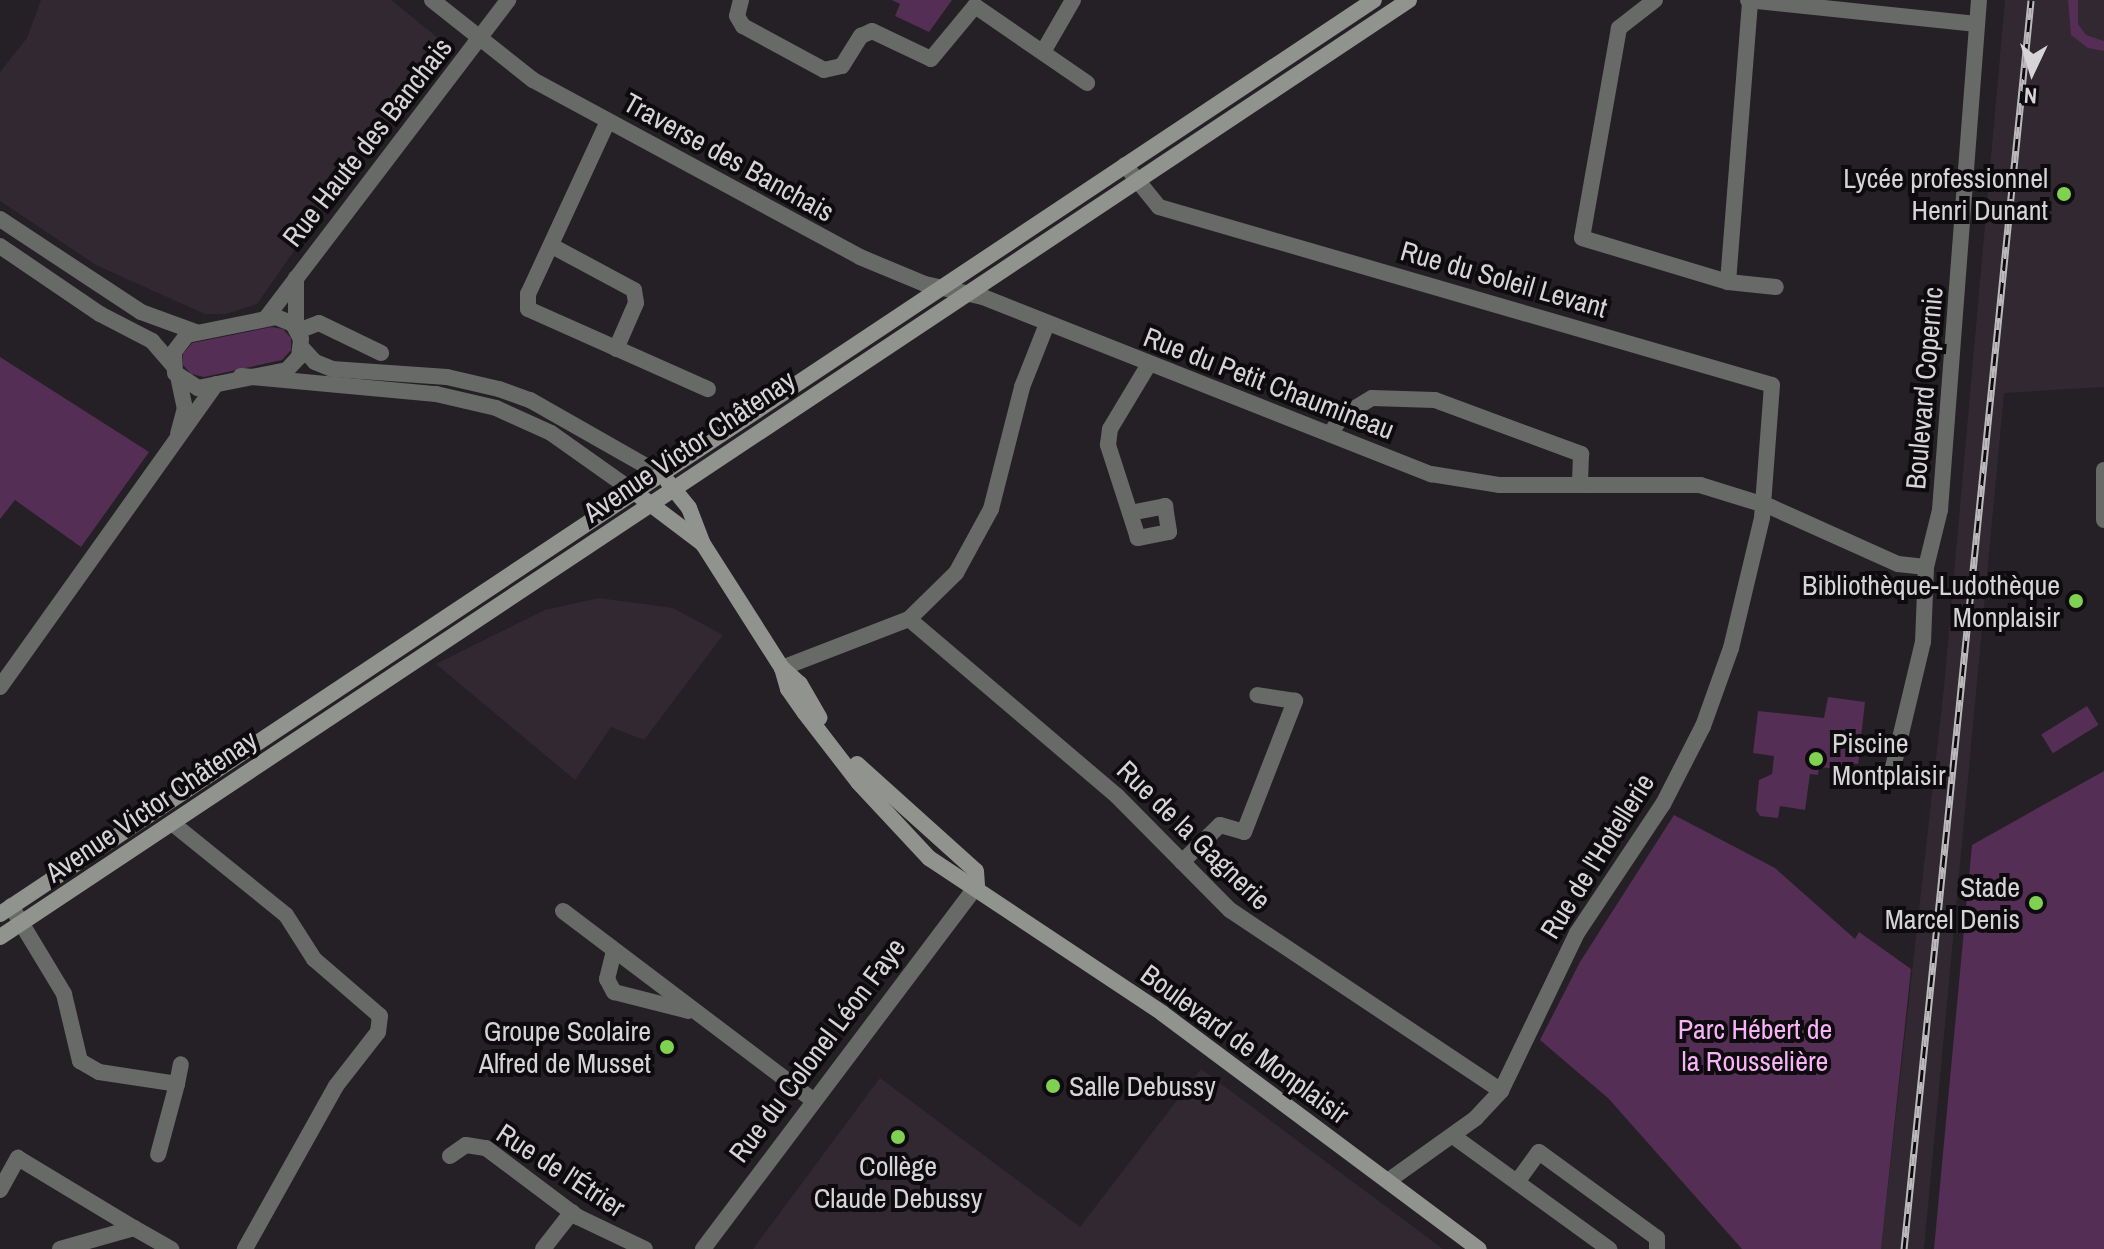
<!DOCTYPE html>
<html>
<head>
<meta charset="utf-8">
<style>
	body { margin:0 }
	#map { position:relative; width:2104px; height:1249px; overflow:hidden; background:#252025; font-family:"Archivo Narrow",sans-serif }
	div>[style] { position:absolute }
	.built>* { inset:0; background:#322831 }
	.green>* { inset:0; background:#542e54; transform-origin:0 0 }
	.minor>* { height:16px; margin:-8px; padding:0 8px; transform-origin:8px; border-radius:8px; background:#686a67 }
	.tertiary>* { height:16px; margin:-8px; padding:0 8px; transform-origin:8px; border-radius:8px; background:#686a67 }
	.secondary>* { height:16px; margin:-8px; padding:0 8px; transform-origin:8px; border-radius:8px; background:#90938e }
	.rail>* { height:7px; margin-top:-3.5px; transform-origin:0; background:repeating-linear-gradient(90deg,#0d0b0d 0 12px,#bcb9bc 0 24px); box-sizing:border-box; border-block:2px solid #bcb9bc }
	.dots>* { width:22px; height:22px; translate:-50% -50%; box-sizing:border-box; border:4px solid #0d0b0d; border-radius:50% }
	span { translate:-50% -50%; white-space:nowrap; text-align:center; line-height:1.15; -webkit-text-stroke:8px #0d0b0d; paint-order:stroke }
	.street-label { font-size:28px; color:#d7d4d7 }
	.poi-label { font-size:28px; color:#d7d4d7 }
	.right { translate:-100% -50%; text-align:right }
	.left { translate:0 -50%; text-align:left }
	.park-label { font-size:28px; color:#f8b3f6 }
	.north { position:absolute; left:1992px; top:32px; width:80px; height:80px; -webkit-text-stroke:6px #0d0b0d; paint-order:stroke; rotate:184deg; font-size:22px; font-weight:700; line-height:32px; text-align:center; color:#d7d4d7 }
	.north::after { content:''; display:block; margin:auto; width:28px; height:36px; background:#d7d4d7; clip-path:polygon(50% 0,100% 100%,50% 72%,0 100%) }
</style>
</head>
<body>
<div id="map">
	<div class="built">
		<div style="clip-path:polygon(41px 0,391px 0,438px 38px,449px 55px,323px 209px,257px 304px,226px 314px,205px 314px,96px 265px,0 201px,0 72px,27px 38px)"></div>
		<div style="clip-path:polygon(2005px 0,2104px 0,2104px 387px,2004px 393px,1924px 1249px,1881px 1249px,1944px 687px)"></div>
		<div style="clip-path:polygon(599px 598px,673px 608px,723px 635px,644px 740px,611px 727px,575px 780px,436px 664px,545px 610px)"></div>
		<div style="clip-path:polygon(1201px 1069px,1443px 1249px,753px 1249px,880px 1078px,1080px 1227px)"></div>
	</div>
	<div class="green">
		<div style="clip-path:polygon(892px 0,952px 0,929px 32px,895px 16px,900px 4px)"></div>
		<div style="clip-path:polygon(2068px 0,2078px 0,2078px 24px,2086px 35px,2104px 41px,2104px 51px,2088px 48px,2071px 35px)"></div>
		<div style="clip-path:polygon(272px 327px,283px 329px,291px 338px,291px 350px,282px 360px,204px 377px,191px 374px,183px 365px,183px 354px,192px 343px)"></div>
		<div style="clip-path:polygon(0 357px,149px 452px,81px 547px,15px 500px,0 519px)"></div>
		<div style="clip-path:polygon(1828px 697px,1865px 702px,1860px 746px,1865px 752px,1860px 752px,1858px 764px,1847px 763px,1846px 770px,1819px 767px,1818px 775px,1810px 774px,1805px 810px,1780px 806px,1778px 818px,1760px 816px,1756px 810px,1759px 780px,1772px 774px,1774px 756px,1753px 753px,1758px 711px,1824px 718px)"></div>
		<div style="left:2087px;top:706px;width:22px;height:54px;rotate:58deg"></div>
		<div style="clip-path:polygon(2104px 771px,2104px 1249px,1934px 1249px,1972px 845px)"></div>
		<div style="clip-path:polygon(1674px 815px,1775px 868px,1855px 939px,1859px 932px,1911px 969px,1881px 1249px,1742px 1249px,1608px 1098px,1540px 1040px,1580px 962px)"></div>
	</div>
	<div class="minor">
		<div style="left:432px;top:0;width:129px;rotate:38.4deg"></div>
		<div style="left:533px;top:80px;width:372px;rotate:28.4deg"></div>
		<div style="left:860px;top:257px;width:70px;rotate:22.6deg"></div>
		<div style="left:925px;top:284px;width:59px;rotate:12.6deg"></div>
		<div style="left:983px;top:297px;width:482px;rotate:21.6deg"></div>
		<div style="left:1431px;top:474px;width:70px;rotate:9.1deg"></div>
		<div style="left:1500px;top:485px;width:200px"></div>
		<div style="left:1700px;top:485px;width:74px;rotate:17.2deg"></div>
		<div style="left:1771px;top:507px;width:139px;rotate:24.2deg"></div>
		<div style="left:1898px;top:564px;width:28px;rotate:6deg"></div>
		<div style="left:741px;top:0;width:16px;rotate:104deg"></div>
		<div style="left:737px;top:16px;width:12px;rotate:59deg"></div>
		<div style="left:743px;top:26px;width:92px;rotate:28.5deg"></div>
		<div style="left:824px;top:70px;width:18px;rotate:-13deg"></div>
		<div style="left:842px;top:66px;width:36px;rotate:-58deg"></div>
		<div style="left:861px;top:36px;width:12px;rotate:-24deg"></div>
		<div style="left:872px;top:31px;width:65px;rotate:25.4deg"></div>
		<div style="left:931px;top:59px;width:69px;rotate:-50.3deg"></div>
		<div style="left:975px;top:6px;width:136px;rotate:34.5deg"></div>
		<div style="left:1655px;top:0;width:46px;rotate:142.1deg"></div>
		<div style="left:1619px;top:28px;width:213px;rotate:100deg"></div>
		<div style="left:1582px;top:238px;width:152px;rotate:16.8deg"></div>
		<div style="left:1728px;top:282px;width:48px;rotate:5.9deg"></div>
		<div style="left:1748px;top:0;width:230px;rotate:6deg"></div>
		<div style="left:1043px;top:52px;width:60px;rotate:-60deg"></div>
		<div style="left:608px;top:121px;width:191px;rotate:114.8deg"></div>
		<div style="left:528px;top:294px;width:15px;rotate:90deg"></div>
		<div style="left:528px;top:309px;width:197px;rotate:24deg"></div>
		<div style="left:1125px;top:165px;width:54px;rotate:51deg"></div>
		<div style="left:1159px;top:207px;width:638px;rotate:16.19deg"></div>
		<div style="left:1772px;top:385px;width:133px;rotate:94.3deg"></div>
		<div style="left:1762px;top:518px;width:134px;rotate:103.4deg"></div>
		<div style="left:1731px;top:648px;width:83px;rotate:109.7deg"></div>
		<div style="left:1703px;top:726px;width:88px;rotate:117.1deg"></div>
		<div style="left:1663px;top:804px;width:155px;rotate:123.7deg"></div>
		<div style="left:1577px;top:933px;width:175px;rotate:115.7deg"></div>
		<div style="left:1501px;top:1091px;width:37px;rotate:133deg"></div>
		<div style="left:1476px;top:1118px;width:108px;rotate:144.4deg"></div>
		<div style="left:552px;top:246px;width:93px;rotate:28.2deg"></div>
		<div style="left:634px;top:290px;width:13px;rotate:81deg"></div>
		<div style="left:636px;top:303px;width:50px;rotate:113.5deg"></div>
		<div style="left:1728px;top:282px;width:281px;rotate:-85.5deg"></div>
		<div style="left:298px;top:331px;width:22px;rotate:-21deg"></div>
		<div style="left:319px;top:323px;width:69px;rotate:25.8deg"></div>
		<div style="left:178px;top:376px;width:33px;rotate:78deg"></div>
		<div style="left:185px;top:408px;width:27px;rotate:105deg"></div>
		<div style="left:1330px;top:434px;width:22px;rotate:-56deg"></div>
		<div style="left:1342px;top:416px;width:35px;rotate:-31deg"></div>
		<div style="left:1372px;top:398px;width:63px;rotate:1.8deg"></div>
		<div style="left:1435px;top:400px;width:156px;rotate:20.3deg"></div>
		<div style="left:1581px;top:454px;width:31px;rotate:92deg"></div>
		<div style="left:2104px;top:470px;width:50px;rotate:90deg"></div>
		<div style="left:1130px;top:513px;width:36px;rotate:-11deg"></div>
		<div style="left:1165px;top:506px;width:26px;rotate:81deg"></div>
		<div style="left:1169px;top:532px;width:32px;rotate:169deg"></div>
		<div style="left:1138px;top:538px;width:98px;rotate:-107.9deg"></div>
		<div style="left:1108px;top:445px;width:16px;rotate:-83deg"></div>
		<div style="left:1110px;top:429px;width:76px;rotate:-59deg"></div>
		<div style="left:909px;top:619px;width:273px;rotate:40.4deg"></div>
		<div style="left:1117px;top:796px;width:161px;rotate:45.3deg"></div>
		<div style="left:1230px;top:910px;width:326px;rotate:33.7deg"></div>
		<div style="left:782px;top:668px;width:136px;rotate:-21.1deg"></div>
		<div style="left:909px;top:619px;width:66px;rotate:-44.4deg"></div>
		<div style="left:956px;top:573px;width:73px;rotate:-61.3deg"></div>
		<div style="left:991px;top:509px;width:126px;rotate:-75.7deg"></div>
		<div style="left:1022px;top:387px;width:68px;rotate:-68.4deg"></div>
		<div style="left:0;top:687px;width:372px;rotate:-54.5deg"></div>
		<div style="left:1891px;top:776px;width:138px;rotate:-76.6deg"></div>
		<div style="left:1923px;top:642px;width:75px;rotate:-87.7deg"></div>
		<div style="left:1926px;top:567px;width:59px;rotate:-76.2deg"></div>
		<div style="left:1940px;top:510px;width:511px;rotate:-85.63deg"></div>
		<div style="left:172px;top:823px;width:146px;rotate:38.9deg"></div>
		<div style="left:286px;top:915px;width:52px;rotate:57.5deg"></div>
		<div style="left:314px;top:959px;width:87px;rotate:40.8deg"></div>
		<div style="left:380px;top:1016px;width:16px;rotate:97deg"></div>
		<div style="left:378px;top:1032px;width:68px;rotate:127.9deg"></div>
		<div style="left:336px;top:1086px;width:187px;rotate:119.2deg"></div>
		<div style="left:1182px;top:862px;width:53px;rotate:-44.2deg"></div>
		<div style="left:1220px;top:825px;width:25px;rotate:16deg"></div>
		<div style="left:1244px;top:832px;width:141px;rotate:-68.7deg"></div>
		<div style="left:1295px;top:701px;width:38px;rotate:-171deg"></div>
		<div style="left:11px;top:906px;width:103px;rotate:58.9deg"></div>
		<div style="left:64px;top:994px;width:69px;rotate:76.6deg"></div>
		<div style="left:80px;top:1061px;width:22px;rotate:30deg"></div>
		<div style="left:99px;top:1072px;width:79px;rotate:8.7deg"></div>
		<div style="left:177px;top:1084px;width:73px;rotate:105deg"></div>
		<div style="left:563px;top:911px;width:313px;rotate:37.1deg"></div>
		<div style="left:614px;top:951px;width:29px;rotate:104deg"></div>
		<div style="left:607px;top:979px;width:15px;rotate:62deg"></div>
		<div style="left:614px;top:992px;width:77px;rotate:14.2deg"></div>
		<div style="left:177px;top:1084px;width:20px;rotate:-79deg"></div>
		<div style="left:1453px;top:1136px;width:193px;rotate:35.9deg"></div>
		<div style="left:450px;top:1156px;width:19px;rotate:-35deg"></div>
		<div style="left:466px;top:1145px;width:20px;rotate:9deg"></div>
		<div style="left:486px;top:1148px;width:115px;rotate:36.9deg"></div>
		<div style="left:578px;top:1217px;width:74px;rotate:25.5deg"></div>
		<div style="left:1517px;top:1182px;width:37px;rotate:-54deg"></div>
		<div style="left:1539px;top:1152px;width:146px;rotate:36.1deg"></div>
		<div style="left:1657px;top:1238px;width:11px;rotate:90deg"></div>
		<div style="left:0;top:1190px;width:37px;rotate:-61deg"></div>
		<div style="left:18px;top:1158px;width:135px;rotate:31.1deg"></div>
		<div style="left:60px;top:1249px;width:77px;rotate:-15.8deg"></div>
		<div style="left:134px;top:1228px;width:43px;rotate:29.6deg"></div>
		<div style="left:543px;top:1249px;width:47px;rotate:-51.9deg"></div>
	</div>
	<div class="tertiary">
		<div style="left:0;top:219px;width:169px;rotate:33.4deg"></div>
		<div style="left:141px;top:312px;width:59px;rotate:20deg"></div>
		<div style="left:0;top:246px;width:121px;rotate:34.2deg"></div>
		<div style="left:100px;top:314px;width:59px;rotate:27.4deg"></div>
		<div style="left:152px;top:341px;width:32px;rotate:49deg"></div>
		<div style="left:296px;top:278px;width:50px;rotate:90deg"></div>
		<div style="left:276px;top:317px;width:18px;rotate:22deg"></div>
		<div style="left:293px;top:324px;width:17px;rotate:62deg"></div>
		<div style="left:301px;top:339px;width:18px;rotate:96deg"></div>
		<div style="left:299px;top:357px;width:18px;rotate:133deg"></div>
		<div style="left:287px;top:370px;width:91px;rotate:168.6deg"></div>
		<div style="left:198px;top:388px;width:27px;rotate:-147deg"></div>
		<div style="left:175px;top:373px;width:21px;rotate:-93deg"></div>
		<div style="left:174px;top:352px;width:21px;rotate:-53deg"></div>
		<div style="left:187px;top:335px;width:91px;rotate:-11.4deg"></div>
		<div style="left:266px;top:318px;width:400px;rotate:-52.7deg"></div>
		<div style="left:302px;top:348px;width:19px;rotate:47deg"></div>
		<div style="left:315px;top:362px;width:18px;rotate:22deg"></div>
		<div style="left:332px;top:369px;width:115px;rotate:4deg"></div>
		<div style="left:447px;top:377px;width:53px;rotate:13deg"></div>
		<div style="left:499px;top:389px;width:33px;rotate:20deg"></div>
		<div style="left:530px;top:400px;width:150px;rotate:29.6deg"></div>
		<div style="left:241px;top:376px;width:196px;rotate:5.3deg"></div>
		<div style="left:436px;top:394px;width:62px;rotate:13.1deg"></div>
		<div style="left:496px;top:408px;width:60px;rotate:24.4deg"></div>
		<div style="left:551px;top:433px;width:100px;rotate:35.3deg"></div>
		<div style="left:703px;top:1249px;width:455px;rotate:-53deg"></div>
	</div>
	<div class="secondary">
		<div style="left:668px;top:482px;width:33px;rotate:51deg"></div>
		<div style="left:689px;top:508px;width:39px;rotate:69deg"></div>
		<div style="left:703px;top:544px;width:147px;rotate:57.5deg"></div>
		<div style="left:782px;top:668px;width:22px;rotate:74deg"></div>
		<div style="left:788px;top:689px;width:29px;rotate:55deg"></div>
		<div style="left:805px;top:713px;width:88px;rotate:52.4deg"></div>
		<div style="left:859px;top:783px;width:103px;rotate:47deg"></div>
		<div style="left:929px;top:858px;width:280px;rotate:33.6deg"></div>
		<div style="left:1162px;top:1013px;width:395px;rotate:36.7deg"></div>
		<div style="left:633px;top:491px;width:86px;rotate:37deg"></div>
		<div style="left:782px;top:668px;width:24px;rotate:42deg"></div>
		<div style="left:800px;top:684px;width:39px;rotate:60deg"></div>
		<div style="left:857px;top:764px;width:160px;rotate:42deg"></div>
		<div style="left:976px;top:871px;width:15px;rotate:86deg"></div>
		<div style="left:0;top:914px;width:1650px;rotate:-33.63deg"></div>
		<div style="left:0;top:937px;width:1692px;rotate:-33.62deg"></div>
	</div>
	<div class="rail">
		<div style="left:1904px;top:1249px;width:1255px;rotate:-84.19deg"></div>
	</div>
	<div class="dots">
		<div style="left:2064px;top:194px;background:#80d051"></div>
		<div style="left:2076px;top:601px;background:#80d051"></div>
		<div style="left:1816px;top:759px;background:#80d051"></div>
		<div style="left:2036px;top:903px;background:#80d051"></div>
		<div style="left:667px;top:1047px;background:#80d051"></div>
		<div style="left:1053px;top:1086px;background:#80d051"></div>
		<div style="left:898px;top:1137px;background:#80d051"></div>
	</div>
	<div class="street-label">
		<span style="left:367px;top:142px;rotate:-52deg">Rue Haute des Banchais</span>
		<span style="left:729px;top:157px;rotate:29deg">Traverse des Banchais</span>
		<span style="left:1504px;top:279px;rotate:16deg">Rue du Soleil Levant</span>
		<span style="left:1269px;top:383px;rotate:21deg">Rue du Petit Chaumineau</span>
		<span style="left:1924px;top:388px;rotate:-85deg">Boulevard Copernic</span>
		<span style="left:689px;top:446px;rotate:-34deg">Avenue Victor Châtenay</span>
		<span style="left:151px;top:806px;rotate:-34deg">Avenue Victor Châtenay</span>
		<span style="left:1194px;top:835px;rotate:44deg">Rue de la Gagnerie</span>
		<span style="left:1597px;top:856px;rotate:-58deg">Rue de l'Hotellerie</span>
		<span style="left:1245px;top:1044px;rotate:36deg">Boulevard de Monplaisir</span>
		<span style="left:817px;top:1050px;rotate:-53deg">Rue du Colonel Léon Faye</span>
		<span style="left:561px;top:1170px;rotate:33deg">Rue de l'Étrier</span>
	</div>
	<div class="poi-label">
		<span class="right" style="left:2048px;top:194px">Lycée professionnel<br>Henri Dunant</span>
		<span class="right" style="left:2060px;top:601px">Bibliothèque-Ludothèque<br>Monplaisir</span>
		<span class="left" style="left:1832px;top:759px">Piscine<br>Montplaisir</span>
		<span class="right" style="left:2020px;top:903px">Stade<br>Marcel Denis</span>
		<span class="right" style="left:651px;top:1047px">Groupe Scolaire<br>Alfred de Musset</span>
		<span class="left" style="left:1069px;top:1086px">Salle Debussy</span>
		<span style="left:898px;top:1182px">Collège<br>Claude Debussy</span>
	</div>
	<div class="park-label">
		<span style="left:1755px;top:1045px">Parc Hébert de<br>la Rousselière</span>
	</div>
	<div class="north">N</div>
</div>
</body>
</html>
